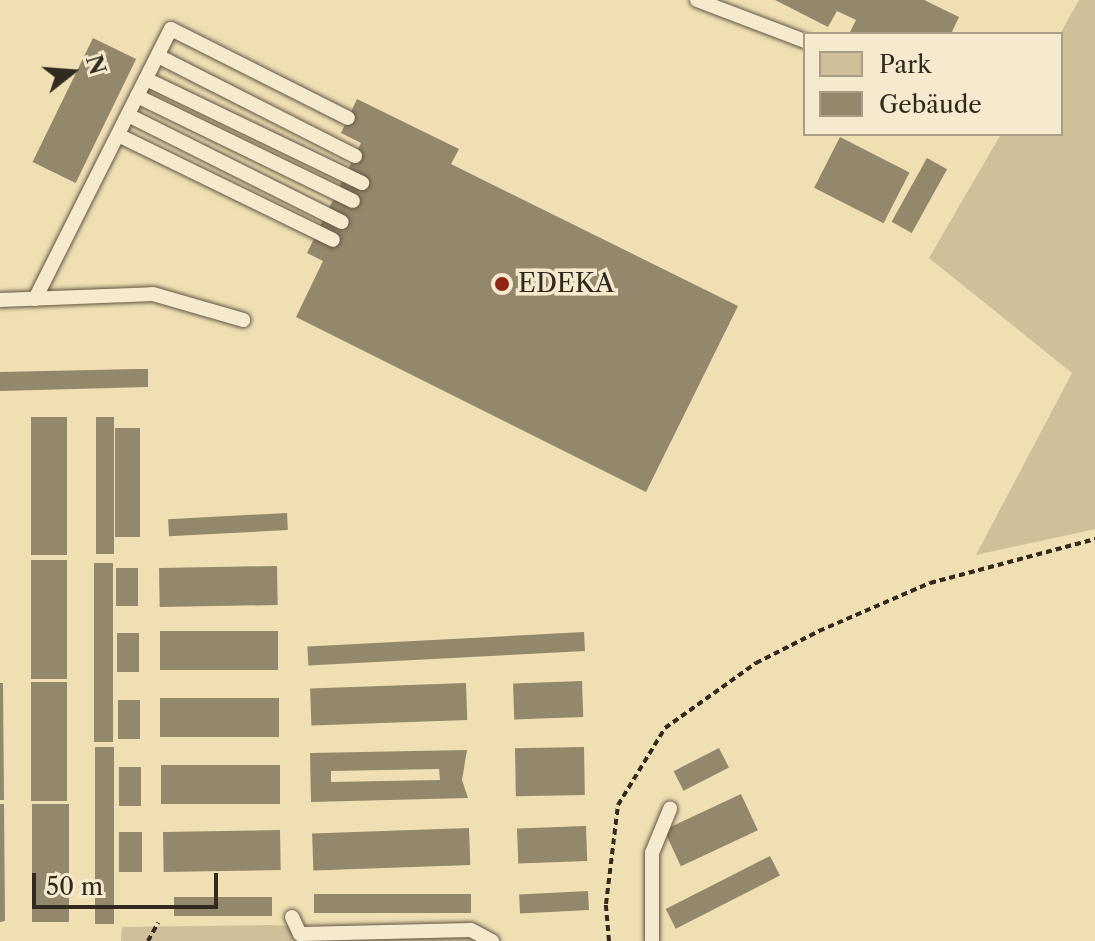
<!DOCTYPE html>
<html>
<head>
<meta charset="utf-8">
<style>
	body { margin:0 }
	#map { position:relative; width:1095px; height:941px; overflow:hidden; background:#efdfb3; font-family:"Libre Caslon Text",serif }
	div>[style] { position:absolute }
	.green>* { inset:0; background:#cfc09a }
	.building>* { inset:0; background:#94886c; transform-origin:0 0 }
	.path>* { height:4px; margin-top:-2px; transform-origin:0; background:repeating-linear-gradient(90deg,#32291f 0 6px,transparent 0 10px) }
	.roads { filter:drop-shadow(0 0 2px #615644) drop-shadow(0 0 2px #615644) }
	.service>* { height:14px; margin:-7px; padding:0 7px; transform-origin:7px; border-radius:7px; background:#f5eace }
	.dots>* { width:22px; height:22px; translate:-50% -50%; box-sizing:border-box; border:4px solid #f5eace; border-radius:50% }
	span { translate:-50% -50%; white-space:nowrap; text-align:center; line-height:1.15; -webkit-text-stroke:7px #f5eace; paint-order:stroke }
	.poi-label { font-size:26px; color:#32291f }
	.left { translate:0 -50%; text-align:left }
	.legend { position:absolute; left:803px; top:32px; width:260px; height:104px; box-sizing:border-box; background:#f5eace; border:2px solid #a79d88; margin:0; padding:10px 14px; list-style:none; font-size:24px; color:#32291f }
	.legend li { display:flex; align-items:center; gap:16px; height:40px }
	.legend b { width:40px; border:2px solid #a79d88 }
	.north { position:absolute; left:32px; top:32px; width:80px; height:80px; -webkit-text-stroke:6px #f5eace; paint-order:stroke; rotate:73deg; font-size:22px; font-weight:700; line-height:32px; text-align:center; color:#32291f }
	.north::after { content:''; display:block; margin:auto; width:28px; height:36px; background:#32291f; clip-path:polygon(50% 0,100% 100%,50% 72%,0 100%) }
	.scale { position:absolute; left:32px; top:873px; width:186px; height:36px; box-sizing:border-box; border:4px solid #32291f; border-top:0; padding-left:10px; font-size:24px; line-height:28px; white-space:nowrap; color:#32291f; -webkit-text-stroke:6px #f5eace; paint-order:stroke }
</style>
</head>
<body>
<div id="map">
	<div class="green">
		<div style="clip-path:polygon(1079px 0,1095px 0,1095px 529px,976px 555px,1072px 373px,929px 258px,1001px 134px,1061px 134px,1060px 34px)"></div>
		<div style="clip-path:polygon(273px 925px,470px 936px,480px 941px,121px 941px,122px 927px)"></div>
	</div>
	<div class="building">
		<div style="clip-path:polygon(775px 0,924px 0,959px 17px,951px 34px,849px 34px,856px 20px,837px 11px,828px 27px)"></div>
		<div style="left:93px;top:38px;width:48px;height:138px;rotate:26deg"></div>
		<div style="clip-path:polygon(357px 99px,459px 149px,451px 164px,738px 306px,646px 492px,296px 317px,323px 261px,307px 253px,361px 143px,341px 133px)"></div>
		<div style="left:840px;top:137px;width:78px;height:57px;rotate:27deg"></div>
		<div style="left:927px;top:158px;width:23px;height:73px;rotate:29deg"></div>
		<div style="clip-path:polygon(137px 369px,148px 369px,148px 387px,0 391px,0 372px)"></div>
		<div style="left:31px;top:417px;width:36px;height:138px"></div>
		<div style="left:96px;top:417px;width:18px;height:137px"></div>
		<div style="left:115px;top:428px;width:25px;height:109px"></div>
		<div style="left:287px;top:513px;width:17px;height:119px;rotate:87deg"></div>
		<div style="left:31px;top:560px;width:36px;height:119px"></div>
		<div style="left:94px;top:563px;width:19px;height:179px"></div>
		<div style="left:277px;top:566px;width:39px;height:118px;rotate:89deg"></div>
		<div style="left:116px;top:568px;width:22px;height:38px"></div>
		<div style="left:278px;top:631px;width:39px;height:118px;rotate:90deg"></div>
		<div style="left:584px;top:632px;width:19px;height:277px;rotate:87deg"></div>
		<div style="left:117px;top:633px;width:22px;height:39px"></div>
		<div style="left:582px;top:681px;width:36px;height:69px;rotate:88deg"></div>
		<div style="left:31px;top:682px;width:36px;height:119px"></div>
		<div style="clip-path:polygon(0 683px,3px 683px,4px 800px,0 800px)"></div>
		<div style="left:466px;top:683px;width:37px;height:156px;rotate:88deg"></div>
		<div style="left:279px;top:698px;width:39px;height:119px;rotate:90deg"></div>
		<div style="left:118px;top:700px;width:22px;height:39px"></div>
		<div style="left:95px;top:747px;width:19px;height:177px"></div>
		<div style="left:584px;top:747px;width:48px;height:69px;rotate:89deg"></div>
		<div style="left:719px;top:748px;width:22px;height:51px;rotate:63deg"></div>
		<div style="clip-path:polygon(evenodd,467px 750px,462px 780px,468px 798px,311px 802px,310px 753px,467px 750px,439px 769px,440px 780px,331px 782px,331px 771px,439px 769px)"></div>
		<div style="left:280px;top:765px;width:39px;height:119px;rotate:90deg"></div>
		<div style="left:119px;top:767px;width:22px;height:39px"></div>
		<div style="left:741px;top:794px;width:40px;height:85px;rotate:65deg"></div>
		<div style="clip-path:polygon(0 804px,4px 804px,5px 921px,0 922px)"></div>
		<div style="left:32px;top:804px;width:37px;height:118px"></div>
		<div style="left:586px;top:826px;width:35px;height:69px;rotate:88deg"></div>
		<div style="left:469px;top:828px;width:37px;height:157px;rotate:88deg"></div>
		<div style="left:280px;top:830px;width:40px;height:117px;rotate:89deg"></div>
		<div style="left:119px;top:832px;width:23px;height:40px"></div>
		<div style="left:770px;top:856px;width:22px;height:117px;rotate:63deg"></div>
		<div style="left:588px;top:891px;width:19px;height:69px;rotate:87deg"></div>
		<div style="left:471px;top:894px;width:19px;height:157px;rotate:90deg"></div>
		<div style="left:272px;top:897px;width:19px;height:98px;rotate:90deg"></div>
	</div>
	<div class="path">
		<div style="left:148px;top:941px;width:21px;rotate:-61deg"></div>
		<div style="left:609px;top:941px;width:37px;rotate:-95deg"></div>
		<div style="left:606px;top:904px;width:100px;rotate:-83.1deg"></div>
		<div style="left:618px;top:805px;width:90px;rotate:-58.6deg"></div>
		<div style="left:665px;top:728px;width:112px;rotate:-35.5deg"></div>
		<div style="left:756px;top:663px;width:71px;rotate:-26.9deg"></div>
		<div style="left:819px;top:631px;width:121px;rotate:-23.4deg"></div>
		<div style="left:930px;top:583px;width:171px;rotate:-14.9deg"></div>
	</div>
	<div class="roads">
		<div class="service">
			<div style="left:697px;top:0;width:116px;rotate:20.8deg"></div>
			<div style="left:158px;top:56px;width:221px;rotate:26.9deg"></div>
			<div style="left:146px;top:79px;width:240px;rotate:25.7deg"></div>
			<div style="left:137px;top:96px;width:240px;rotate:25.9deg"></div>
			<div style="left:128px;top:115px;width:239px;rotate:26.6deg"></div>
			<div style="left:118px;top:135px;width:239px;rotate:26deg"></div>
			<div style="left:35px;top:299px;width:302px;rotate:-63.3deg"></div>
			<div style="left:171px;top:29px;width:198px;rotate:26.7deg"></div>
			<div style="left:0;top:300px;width:153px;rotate:-2.2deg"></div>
			<div style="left:153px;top:294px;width:94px;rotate:16.1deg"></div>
			<div style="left:292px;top:917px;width:19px;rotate:65deg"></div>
			<div style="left:300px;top:934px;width:171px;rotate:-1.3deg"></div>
			<div style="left:471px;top:930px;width:24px;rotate:28deg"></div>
			<div style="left:652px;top:941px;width:88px;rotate:-90deg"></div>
			<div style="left:652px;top:853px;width:48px;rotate:-67.8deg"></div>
		</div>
	</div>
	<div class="dots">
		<div style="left:502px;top:284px;background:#8f2418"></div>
	</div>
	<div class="poi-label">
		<span class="left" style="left:518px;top:284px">EDEKA</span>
	</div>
	<ul class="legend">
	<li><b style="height:22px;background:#cfc09a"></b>Park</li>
	<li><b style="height:22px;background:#94886c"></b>Gebäude</li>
	</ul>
	<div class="north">N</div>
	<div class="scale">50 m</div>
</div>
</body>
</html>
